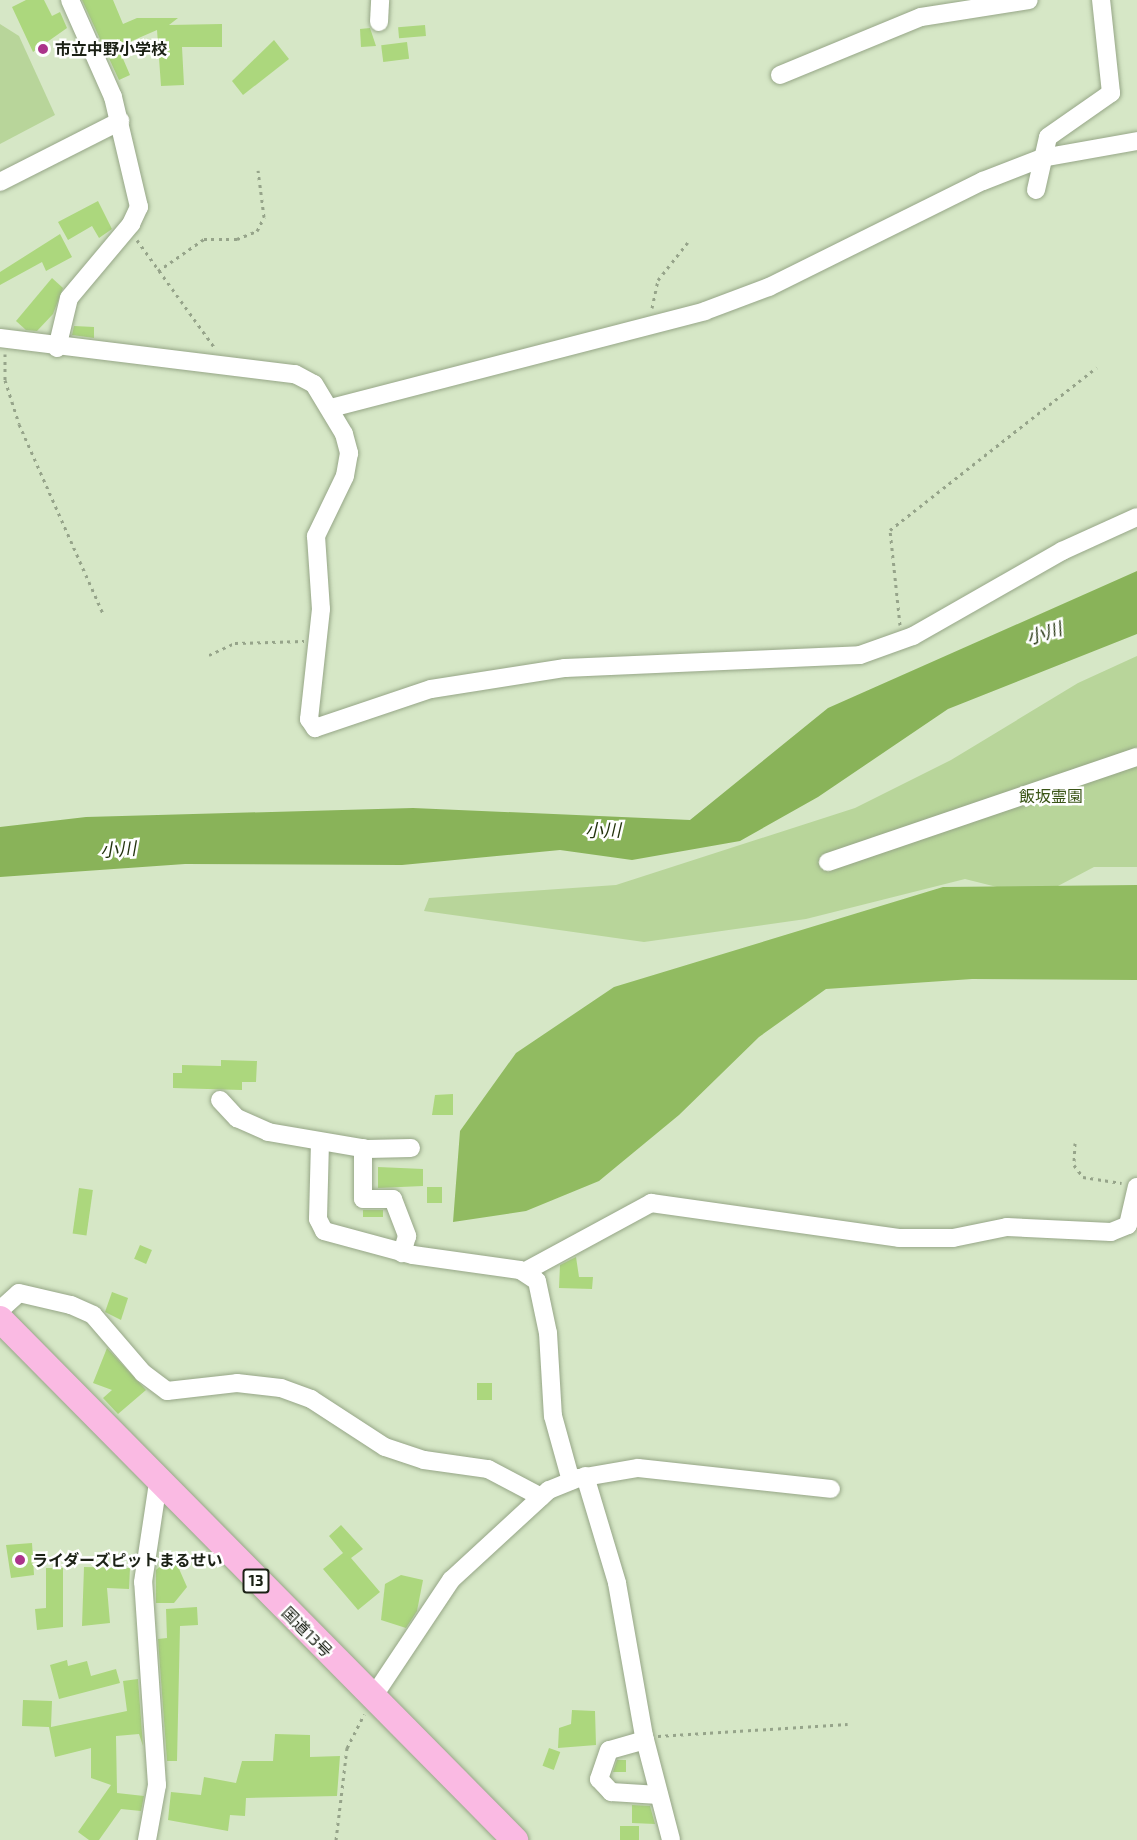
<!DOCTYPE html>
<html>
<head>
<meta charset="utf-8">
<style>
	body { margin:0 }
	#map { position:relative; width:1137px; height:1840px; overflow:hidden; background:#d6e7c6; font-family:"Exo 2","Noto Sans JP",sans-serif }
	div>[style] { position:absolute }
	.green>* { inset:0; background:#b8d59a }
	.forest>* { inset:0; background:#91bb61 }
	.water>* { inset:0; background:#89b359 }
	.building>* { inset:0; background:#acd77d; transform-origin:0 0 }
	.path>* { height:3px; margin-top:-1.5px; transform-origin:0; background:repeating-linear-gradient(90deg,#96a48a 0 3px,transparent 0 7.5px) }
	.roads { filter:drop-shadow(0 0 2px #96a687) drop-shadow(0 0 2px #96a687) }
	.minor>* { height:18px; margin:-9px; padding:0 9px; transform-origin:9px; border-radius:9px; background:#fff }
	.highway>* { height:26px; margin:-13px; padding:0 13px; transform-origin:13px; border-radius:13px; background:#fabae3 }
	.dots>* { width:16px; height:16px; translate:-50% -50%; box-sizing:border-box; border:3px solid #fff; border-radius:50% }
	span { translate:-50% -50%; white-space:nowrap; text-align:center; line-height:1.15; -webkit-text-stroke:5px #fff; paint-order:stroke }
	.shield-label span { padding:2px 4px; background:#fff; border:2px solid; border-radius:4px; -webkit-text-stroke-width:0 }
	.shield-label { font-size:15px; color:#1b2115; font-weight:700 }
	.poi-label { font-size:16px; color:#1b2115; font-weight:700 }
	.left { translate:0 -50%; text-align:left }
	.park-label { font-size:16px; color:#3a5516 }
	.street-label { font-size:16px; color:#1b2115 }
	.water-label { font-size:18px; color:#24340f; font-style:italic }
</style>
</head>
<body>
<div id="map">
	<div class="green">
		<div style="clip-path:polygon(0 24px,19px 36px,55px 115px,0 144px)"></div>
		<div style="clip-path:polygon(1137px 656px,1137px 867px,1094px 867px,1037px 897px,965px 879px,806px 919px,644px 942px,424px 911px,429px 898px,616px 885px,855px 808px,951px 760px,1078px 683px)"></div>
	</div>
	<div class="forest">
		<div style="clip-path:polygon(1137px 885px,1137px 980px,972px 979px,826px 989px,759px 1037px,679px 1115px,599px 1181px,526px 1211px,453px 1222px,460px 1131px,516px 1053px,614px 987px,943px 887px)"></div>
	</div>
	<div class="water">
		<div style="clip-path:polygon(1137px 571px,1137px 634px,948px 709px,818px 797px,740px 841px,632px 860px,560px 850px,402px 865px,185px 864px,0 877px,0 827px,86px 817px,413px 808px,690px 820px,828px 708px)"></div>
	</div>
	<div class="building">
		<div style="clip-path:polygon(26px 0,44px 0,52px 16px,60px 12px,67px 28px,33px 52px,12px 7px)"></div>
		<div style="clip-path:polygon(82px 0,113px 0,123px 24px,137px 18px,178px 18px,169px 25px,222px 24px,222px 47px,182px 47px,184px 85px,161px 86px,157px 30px,118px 47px,130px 75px,119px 80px)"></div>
		<div style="left:425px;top:25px;width:11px;height:27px;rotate:85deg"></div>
		<div style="clip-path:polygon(370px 28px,376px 46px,361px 47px,360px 29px)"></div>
		<div style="clip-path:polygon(274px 40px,289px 59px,243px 95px,232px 81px)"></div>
		<div style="left:407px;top:42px;width:17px;height:26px;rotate:83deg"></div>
		<div style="clip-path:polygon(98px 201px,112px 229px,99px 238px,92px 226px,68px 240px,58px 222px)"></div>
		<div style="clip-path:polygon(60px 234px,72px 257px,46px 271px,42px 262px,0 285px,0 272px)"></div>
		<div style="clip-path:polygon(52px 278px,63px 288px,53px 314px,37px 331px,26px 330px,16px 321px)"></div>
		<div style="clip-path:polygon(74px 326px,94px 327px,94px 338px,72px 335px)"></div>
		<div style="clip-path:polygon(221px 1060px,257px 1061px,256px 1082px,242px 1082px,242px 1090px,173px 1088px,173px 1073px,182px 1073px,182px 1065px,221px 1066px)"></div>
		<div style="clip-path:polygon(453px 1094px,453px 1115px,432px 1115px,435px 1095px)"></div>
		<div style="clip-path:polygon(378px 1167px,423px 1169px,423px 1186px,378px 1188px)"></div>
		<div style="left:427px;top:1187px;width:15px;height:16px"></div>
		<div style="left:79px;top:1188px;width:14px;height:46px;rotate:8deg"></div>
		<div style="left:363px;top:1210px;width:20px;height:7px"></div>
		<div style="left:140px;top:1245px;width:13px;height:15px;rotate:23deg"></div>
		<div style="clip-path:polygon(576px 1257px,579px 1277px,593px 1277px,592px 1289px,559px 1288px,560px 1265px)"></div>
		<div style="clip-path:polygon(112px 1292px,128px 1298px,121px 1320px,105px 1312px)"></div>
		<div style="clip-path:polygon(107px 1348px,146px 1390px,118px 1414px,103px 1398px,112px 1390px,93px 1383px)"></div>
		<div style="left:477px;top:1383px;width:15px;height:17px"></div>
		<div style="clip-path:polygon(341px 1525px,363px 1549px,351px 1558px,380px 1592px,358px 1610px,323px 1569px,343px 1553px,329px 1536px)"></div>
		<div style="clip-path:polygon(32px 1543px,34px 1575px,11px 1578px,6px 1545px)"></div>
		<div style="clip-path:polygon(173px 1555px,187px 1587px,174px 1603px,156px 1603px,156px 1570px)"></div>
		<div style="clip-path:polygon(84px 1567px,130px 1568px,129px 1589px,107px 1588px,110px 1623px,82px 1626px)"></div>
		<div style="clip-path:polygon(46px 1568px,63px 1568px,63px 1627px,37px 1630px,35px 1609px,46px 1608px)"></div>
		<div style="clip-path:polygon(401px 1575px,423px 1580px,417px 1611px,406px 1628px,381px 1620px,385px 1584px)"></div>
		<div style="clip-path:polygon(197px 1607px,198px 1625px,180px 1626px,177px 1761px,167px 1761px,158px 1639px,167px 1638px,166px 1609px)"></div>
		<div style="clip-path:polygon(67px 1660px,68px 1666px,87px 1661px,91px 1676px,116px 1669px,120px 1683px,59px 1699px,50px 1665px)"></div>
		<div style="clip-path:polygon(138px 1679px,143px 1746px,139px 1734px,116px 1736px,117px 1793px,144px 1796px,141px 1811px,121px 1809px,99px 1840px,89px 1840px,78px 1832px,111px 1785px,91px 1778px,91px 1748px,55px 1757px,49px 1727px,22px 1726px,23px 1700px,52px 1701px,51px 1727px,127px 1711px,123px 1681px)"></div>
		<div style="clip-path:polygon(572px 1710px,595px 1711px,596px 1745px,558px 1748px,559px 1728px,571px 1724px)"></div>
		<div style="clip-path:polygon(275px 1734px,310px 1735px,310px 1757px,340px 1756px,337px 1796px,246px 1798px,245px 1816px,230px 1815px,228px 1831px,168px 1820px,171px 1792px,201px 1795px,204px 1777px,236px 1783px,242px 1761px,273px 1761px)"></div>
		<div style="left:549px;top:1748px;width:12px;height:19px;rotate:20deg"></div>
		<div style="clip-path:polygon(617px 1760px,626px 1760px,626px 1772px,613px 1772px)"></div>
		<div style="clip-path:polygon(632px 1805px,650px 1806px,655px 1824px,632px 1823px)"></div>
		<div style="left:620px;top:1826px;width:19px;height:14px"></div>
	</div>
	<div class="path">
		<div style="left:137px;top:240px;width:133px;rotate:54.2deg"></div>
		<div style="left:158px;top:271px;width:56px;rotate:-34.8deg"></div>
		<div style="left:204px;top:239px;width:33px"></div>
		<div style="left:237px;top:239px;width:22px;rotate:-22deg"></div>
		<div style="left:257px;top:231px;width:16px;rotate:-63deg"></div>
		<div style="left:264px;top:217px;width:47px;rotate:-97.3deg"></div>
		<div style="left:652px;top:308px;width:29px;rotate:-78deg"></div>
		<div style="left:658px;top:280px;width:48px;rotate:-51.7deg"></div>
		<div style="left:5px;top:354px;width:26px;rotate:90deg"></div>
		<div style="left:5px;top:380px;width:46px;rotate:72.3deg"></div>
		<div style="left:19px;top:424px;width:208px;rotate:66.1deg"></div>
		<div style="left:900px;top:625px;width:96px;rotate:-96deg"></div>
		<div style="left:890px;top:530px;width:263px;rotate:-38.2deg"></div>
		<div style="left:209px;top:655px;width:29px;rotate:-25deg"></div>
		<div style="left:235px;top:643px;width:69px;rotate:-1.7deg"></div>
		<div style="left:1075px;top:1143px;width:22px;rotate:93deg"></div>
		<div style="left:1074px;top:1165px;width:15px;rotate:53deg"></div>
		<div style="left:1083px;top:1177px;width:39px;rotate:9deg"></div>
		<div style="left:658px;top:1736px;width:190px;rotate:-3.6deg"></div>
		<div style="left:336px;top:1840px;width:93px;rotate:-83.2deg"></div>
		<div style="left:347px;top:1748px;width:38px;rotate:-63deg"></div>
	</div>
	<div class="roads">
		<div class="minor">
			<div style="left:379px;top:22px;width:22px;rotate:-87deg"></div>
			<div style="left:780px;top:75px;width:152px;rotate:-22.4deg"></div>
			<div style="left:921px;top:17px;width:109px;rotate:-8.9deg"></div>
			<div style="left:0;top:182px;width:135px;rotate:-26.9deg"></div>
			<div style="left:1036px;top:190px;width:54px;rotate:-77.2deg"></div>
			<div style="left:1048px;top:137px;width:77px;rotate:-34.9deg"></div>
			<div style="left:1111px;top:93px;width:94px;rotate:-96.1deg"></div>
			<div style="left:0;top:338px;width:297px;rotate:7deg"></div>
			<div style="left:295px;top:374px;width:21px;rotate:28deg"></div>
			<div style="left:314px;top:384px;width:58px;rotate:59deg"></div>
			<div style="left:344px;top:434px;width:20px;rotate:75deg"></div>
			<div style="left:349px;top:453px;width:23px;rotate:100deg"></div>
			<div style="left:345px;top:476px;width:67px;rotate:115.8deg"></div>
			<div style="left:316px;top:536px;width:73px;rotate:86.1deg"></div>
			<div style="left:321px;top:609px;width:111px;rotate:96.2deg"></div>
			<div style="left:309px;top:719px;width:11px;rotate:56deg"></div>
			<div style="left:315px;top:728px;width:122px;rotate:-18.6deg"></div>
			<div style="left:431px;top:689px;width:136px;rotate:-8.9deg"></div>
			<div style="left:565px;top:668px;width:295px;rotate:-2.5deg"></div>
			<div style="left:860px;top:655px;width:56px;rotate:-19.7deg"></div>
			<div style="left:913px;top:636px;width:172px;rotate:-29.7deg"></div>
			<div style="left:1062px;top:551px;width:82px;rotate:-24.4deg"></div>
			<div style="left:57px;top:348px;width:51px;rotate:-76.5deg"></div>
			<div style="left:69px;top:298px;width:97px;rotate:-50deg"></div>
			<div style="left:131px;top:224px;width:19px;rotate:-65deg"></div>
			<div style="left:139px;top:207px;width:113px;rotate:-103.3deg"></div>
			<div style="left:113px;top:97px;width:106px;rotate:-113.9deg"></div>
			<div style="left:331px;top:408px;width:386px;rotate:-14.5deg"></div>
			<div style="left:705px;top:311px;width:68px;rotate:-20.6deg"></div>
			<div style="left:769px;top:287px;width:239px;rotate:-26.4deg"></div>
			<div style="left:983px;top:181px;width:63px;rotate:-21.3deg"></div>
			<div style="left:1042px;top:158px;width:97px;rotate:-10.1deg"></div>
			<div style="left:828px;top:862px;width:326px;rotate:-18.8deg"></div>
			<div style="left:220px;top:1100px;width:25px;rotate:47deg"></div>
			<div style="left:237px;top:1118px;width:34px;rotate:24deg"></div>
			<div style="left:268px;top:1132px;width:100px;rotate:9.7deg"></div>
			<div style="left:367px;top:1149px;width:44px;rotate:-1.3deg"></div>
			<div style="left:320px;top:1142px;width:77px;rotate:91.5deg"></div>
			<div style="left:318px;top:1219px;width:13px;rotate:63deg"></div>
			<div style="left:324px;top:1231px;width:92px;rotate:15.1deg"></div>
			<div style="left:413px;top:1255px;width:108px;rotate:8deg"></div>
			<div style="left:520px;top:1270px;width:20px;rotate:33deg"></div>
			<div style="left:537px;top:1281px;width:53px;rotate:78.1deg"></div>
			<div style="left:548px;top:1333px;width:83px;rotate:86.6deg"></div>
			<div style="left:553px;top:1416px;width:67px;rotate:74.5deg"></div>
			<div style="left:363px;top:1148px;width:51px;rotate:90deg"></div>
			<div style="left:363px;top:1199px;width:30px"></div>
			<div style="left:393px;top:1199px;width:40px;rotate:69deg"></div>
			<div style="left:407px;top:1236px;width:18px;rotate:106deg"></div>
			<div style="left:524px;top:1272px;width:145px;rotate:-28.5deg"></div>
			<div style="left:651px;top:1203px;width:250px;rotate:8deg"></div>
			<div style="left:899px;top:1238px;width:54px"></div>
			<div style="left:953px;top:1238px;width:55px;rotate:-11.5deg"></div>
			<div style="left:1007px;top:1227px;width:104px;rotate:2.8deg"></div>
			<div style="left:1111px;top:1232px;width:18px;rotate:-22deg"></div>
			<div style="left:1128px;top:1225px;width:39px;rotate:-77deg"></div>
			<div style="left:0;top:1310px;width:25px;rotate:-42deg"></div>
			<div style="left:19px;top:1293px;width:53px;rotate:13deg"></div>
			<div style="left:71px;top:1305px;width:24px;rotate:24deg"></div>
			<div style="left:93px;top:1315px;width:77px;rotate:49.2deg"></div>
			<div style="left:143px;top:1373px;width:30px;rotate:37deg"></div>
			<div style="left:167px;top:1391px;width:70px;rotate:-6.5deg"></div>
			<div style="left:237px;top:1383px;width:44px;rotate:6.5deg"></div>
			<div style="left:281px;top:1388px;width:32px;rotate:20deg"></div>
			<div style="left:311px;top:1399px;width:88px;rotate:33deg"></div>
			<div style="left:385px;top:1447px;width:41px;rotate:18.4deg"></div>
			<div style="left:424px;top:1460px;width:65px;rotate:8deg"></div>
			<div style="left:488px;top:1469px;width:60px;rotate:27.8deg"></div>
			<div style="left:585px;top:1476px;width:112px;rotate:73.3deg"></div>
			<div style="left:617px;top:1583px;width:155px;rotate:80deg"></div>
			<div style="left:644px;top:1736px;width:107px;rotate:75.4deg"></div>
			<div style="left:373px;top:1697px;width:141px;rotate:-56.3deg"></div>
			<div style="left:451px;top:1580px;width:133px;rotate:-42.6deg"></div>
			<div style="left:549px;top:1490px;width:32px;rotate:-22deg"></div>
			<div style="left:579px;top:1478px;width:60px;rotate:-9.6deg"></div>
			<div style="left:638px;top:1468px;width:194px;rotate:6.2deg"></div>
			<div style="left:645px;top:1740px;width:37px;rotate:164deg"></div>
			<div style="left:609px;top:1750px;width:31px;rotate:109deg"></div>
			<div style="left:599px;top:1779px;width:18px;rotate:47deg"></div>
			<div style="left:611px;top:1792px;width:48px;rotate:3.6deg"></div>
			<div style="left:147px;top:1840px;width:56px;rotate:-79.7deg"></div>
			<div style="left:157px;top:1785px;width:203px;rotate:-93.9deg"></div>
			<div style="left:143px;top:1582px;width:100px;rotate:-81.4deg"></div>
		</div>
		<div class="highway">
			<div style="left:0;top:1319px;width:733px;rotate:45.33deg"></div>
		</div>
	</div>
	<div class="dots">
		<div style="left:43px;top:49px;background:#ab348b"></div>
		<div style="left:20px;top:1560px;background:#ab348b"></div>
	</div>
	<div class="shield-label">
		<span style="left:256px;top:1581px">13</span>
	</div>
	<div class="poi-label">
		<span class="left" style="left:55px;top:49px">市立中野小学校</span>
		<span class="left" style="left:32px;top:1560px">ライダーズピットまるせい</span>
	</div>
	<div class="park-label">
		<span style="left:1051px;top:796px">飯坂霊園</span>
	</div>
	<div class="street-label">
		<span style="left:307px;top:1632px;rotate:45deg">国道13号</span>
	</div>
	<div class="water-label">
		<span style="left:1044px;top:633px;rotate:-17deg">小川</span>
		<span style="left:603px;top:830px;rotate:-1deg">小川</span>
		<span style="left:118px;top:849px;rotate:-4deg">小川</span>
	</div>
</div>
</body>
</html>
